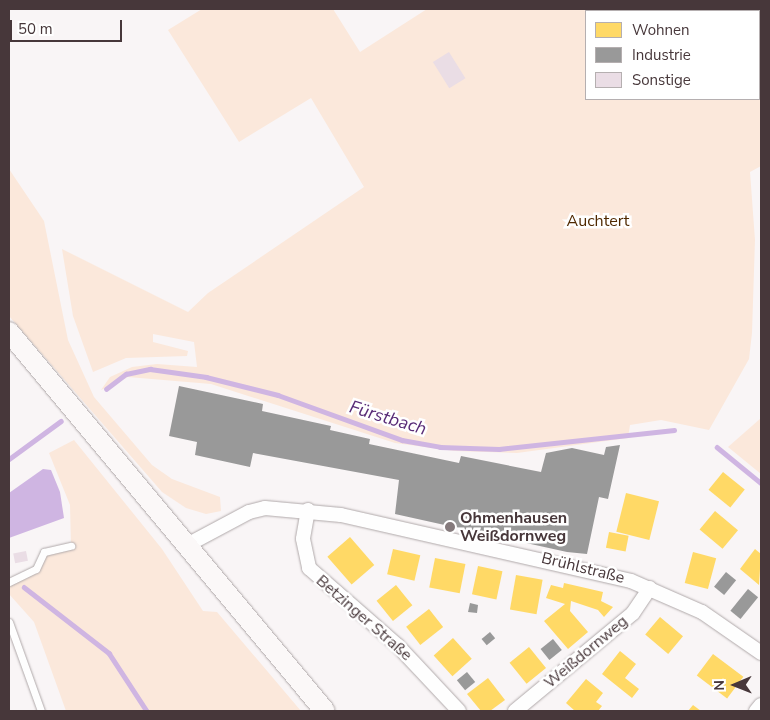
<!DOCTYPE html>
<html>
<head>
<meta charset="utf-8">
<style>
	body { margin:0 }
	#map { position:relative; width:770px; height:720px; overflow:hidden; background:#f9f5f6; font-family:"Nunito Sans",sans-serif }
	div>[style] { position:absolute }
	.green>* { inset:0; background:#fbe8db }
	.water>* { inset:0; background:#cfb5e2 }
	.homes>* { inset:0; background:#ffd966; transform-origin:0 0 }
	.industry>* { inset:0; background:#999; transform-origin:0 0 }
	.stream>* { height:4.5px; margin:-2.25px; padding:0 2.25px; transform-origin:2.25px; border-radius:2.25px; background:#cfb5e2 }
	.building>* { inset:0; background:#eadde5; transform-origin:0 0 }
	.roads { filter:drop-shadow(0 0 1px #b0a9aa) drop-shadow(0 0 1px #b0a9aa) }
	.service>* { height:7px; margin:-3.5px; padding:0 3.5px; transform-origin:3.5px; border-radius:3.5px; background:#fefefe }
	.minor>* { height:14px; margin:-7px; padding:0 7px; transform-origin:7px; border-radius:7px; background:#fefefe }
	.secondary>* { height:20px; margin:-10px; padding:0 10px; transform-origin:10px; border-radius:10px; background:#fbf8f8 }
	.dots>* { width:14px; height:14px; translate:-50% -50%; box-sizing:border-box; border:2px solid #fff; border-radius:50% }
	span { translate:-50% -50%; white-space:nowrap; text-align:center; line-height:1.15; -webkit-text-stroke:5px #fff; paint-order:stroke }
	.park-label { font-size:16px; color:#4f2900 }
	.poi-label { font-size:16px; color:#47373a; font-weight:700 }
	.left { translate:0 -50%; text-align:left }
	.street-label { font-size:16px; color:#47373a }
	.water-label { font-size:18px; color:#592c77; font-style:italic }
	.frame { position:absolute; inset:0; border:10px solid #47373a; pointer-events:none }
	.legend { position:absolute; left:585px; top:10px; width:175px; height:90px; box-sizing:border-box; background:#fff; border:1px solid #b5afb0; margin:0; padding:6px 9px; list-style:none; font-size:15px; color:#47373a }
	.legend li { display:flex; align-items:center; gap:10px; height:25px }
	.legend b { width:25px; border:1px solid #b5afb0 }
	.north { position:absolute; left:710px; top:660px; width:50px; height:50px; -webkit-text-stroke:4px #fff; paint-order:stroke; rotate:269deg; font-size:14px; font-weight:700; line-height:20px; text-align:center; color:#47373a }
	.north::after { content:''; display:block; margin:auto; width:18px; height:22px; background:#47373a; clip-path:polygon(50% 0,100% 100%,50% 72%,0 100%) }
	.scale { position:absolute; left:10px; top:20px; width:112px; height:22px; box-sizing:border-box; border:2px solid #47373a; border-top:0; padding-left:6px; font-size:15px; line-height:18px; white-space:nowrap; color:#47373a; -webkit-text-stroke:4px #fff; paint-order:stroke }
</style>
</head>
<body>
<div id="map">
	<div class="green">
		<div style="clip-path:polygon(evenodd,202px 9px,333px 9px,360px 52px,427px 9px,761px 9px,761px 166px,750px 172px,755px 240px,752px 333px,749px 359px,709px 430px,661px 420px,630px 425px,628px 438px,517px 453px,455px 451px,395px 443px,211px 384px,128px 377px,101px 390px,110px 377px,132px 367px,157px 364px,197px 367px,194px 342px,153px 334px,153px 342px,188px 351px,187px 356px,126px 358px,93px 372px,73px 316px,62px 249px,188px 312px,208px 293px,364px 187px,311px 98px,239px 142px,168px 30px,202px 9px,586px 11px,759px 11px,759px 99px,586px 99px,586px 11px)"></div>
		<div style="clip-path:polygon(9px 169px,44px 221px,68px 340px,94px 397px,152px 465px,172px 479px,220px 497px,221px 511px,206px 514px,186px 508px,162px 492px,9px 316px)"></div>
		<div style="clip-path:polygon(761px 418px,761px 474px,728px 447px)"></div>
		<div style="clip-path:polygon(74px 440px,162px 549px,203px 611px,217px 612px,301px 711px,66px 711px,34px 622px,9px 594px,9px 582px,36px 569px,44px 552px,71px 546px,70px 505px,49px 453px)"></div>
	</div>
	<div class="water">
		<div style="clip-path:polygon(43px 469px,51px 470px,60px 492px,64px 518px,9px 538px,9px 493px)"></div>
	</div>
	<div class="homes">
		<div style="left:723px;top:472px;width:28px;height:23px;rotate:39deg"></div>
		<div style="left:626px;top:493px;width:34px;height:40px;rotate:14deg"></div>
		<div style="left:715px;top:511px;width:30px;height:24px;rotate:40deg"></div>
		<div style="left:609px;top:532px;width:20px;height:16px;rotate:11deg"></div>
		<div style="left:350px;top:537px;width:37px;height:30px;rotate:49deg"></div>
		<div style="left:393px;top:549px;width:28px;height:26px;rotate:13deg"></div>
		<div style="clip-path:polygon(755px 549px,761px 554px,759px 585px,740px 569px)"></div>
		<div style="left:693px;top:552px;width:24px;height:32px;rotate:15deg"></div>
		<div style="left:435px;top:558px;width:31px;height:30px;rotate:11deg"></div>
		<div style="left:478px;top:566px;width:25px;height:29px;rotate:12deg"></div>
		<div style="left:516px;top:575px;width:27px;height:35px;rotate:10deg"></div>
		<div style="clip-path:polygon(564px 583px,603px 592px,601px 601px,613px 607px,604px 617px,598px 610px,571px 601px,570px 611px,588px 632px,568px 649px,544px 621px,565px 604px,546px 598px,551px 585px,563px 588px)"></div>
		<div style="left:396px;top:585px;width:26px;height:25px;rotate:51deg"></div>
		<div style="left:429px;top:609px;width:23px;height:29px;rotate:52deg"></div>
		<div style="left:660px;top:617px;width:30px;height:23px;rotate:40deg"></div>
		<div style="left:453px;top:638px;width:28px;height:26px;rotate:48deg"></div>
		<div style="left:529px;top:647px;width:27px;height:25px;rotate:51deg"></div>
		<div style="clip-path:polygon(620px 651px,636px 664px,625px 678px,639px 689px,632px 698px,602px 674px)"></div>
		<div style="left:713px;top:654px;width:38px;height:27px;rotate:37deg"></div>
		<div style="clip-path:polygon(488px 678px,505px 700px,490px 711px,481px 711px,467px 694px)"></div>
		<div style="clip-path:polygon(586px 679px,603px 693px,596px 702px,602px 706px,598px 711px,575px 711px,566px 703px)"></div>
		<div style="clip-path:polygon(693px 705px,701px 711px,688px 711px)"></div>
	</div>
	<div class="industry">
		<div style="clip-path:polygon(179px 386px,263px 404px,262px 411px,331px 426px,330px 430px,370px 439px,369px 444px,459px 463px,461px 456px,541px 472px,546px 453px,572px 448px,604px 455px,606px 447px,620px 445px,608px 499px,599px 497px,587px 554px,567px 552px,395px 514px,399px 480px,253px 453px,250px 467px,195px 455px,197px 442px,169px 436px)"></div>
		<div style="left:726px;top:572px;width:13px;height:19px;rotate:39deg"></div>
		<div style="left:748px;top:589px;width:13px;height:28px;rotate:39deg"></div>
		<div style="clip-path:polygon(470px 603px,478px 605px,477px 613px,468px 612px)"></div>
		<div style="left:490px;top:632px;width:8px;height:11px;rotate:50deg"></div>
		<div style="left:553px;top:639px;width:14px;height:16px;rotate:51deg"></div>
		<div style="left:467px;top:672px;width:13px;height:13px;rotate:51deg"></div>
	</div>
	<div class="stream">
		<div style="left:106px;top:389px;width:25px;rotate:-37deg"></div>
		<div style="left:126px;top:374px;width:25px;rotate:-12deg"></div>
		<div style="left:150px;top:369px;width:57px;rotate:8.1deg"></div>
		<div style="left:206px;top:377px;width:74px;rotate:14deg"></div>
		<div style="left:278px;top:395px;width:132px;rotate:19.9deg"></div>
		<div style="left:402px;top:440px;width:39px;rotate:10deg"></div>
		<div style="left:440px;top:447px;width:59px;rotate:1.9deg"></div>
		<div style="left:499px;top:449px;width:176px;rotate:-6.2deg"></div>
		<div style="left:717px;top:447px;width:57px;rotate:39.3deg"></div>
		<div style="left:9px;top:459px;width:64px;rotate:-36.2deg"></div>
		<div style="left:24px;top:587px;width:108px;rotate:37.8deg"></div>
		<div style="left:109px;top:653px;width:69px;rotate:56.8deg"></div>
	</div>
	<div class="building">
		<div style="left:449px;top:52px;width:31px;height:19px;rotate:58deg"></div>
		<div style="left:26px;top:551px;width:10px;height:13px;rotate:79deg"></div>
	</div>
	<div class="roads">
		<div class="service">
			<div style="left:9px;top:582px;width:30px;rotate:-26deg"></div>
			<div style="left:36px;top:569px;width:19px;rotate:-65deg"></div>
			<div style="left:44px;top:552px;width:28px;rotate:-13deg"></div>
			<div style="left:9px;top:622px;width:95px;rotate:70.2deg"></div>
		</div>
		<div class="minor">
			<div style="left:308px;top:510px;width:29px;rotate:100deg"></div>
			<div style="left:303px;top:539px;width:30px;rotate:78deg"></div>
			<div style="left:309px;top:568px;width:118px;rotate:41.2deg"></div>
			<div style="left:398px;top:646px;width:89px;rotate:46.8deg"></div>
			<div style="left:189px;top:544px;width:68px;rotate:-28.1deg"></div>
			<div style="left:249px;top:512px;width:16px;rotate:-14deg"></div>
			<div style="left:265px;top:508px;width:76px;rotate:5.3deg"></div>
			<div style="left:341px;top:515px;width:297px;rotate:12.8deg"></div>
			<div style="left:631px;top:581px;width:77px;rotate:23.6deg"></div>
			<div style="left:702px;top:612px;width:72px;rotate:34.8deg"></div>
			<div style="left:515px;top:711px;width:153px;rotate:-39.7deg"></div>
			<div style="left:633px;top:613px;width:30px;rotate:-56deg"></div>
			<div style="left:756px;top:711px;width:8px;rotate:-50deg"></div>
		</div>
		<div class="secondary">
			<div style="left:9px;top:332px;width:493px;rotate:50.2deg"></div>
		</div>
	</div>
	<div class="dots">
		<div style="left:450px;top:527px;background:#857a7c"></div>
	</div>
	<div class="park-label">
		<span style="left:598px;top:221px">Auchtert</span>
	</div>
	<div class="poi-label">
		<span class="left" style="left:460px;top:527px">Ohmenhausen<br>Weißdornweg</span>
	</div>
	<div class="street-label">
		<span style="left:583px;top:568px;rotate:14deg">Brühlstraße</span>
		<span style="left:364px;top:618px;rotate:41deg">Betzinger Straße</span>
		<span style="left:586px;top:652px;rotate:-40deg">Weißdornweg</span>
	</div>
	<div class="water-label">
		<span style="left:388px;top:418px;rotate:17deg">Fürstbach</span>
	</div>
	<div class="frame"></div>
	<ul class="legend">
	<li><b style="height:14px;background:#ffd966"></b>Wohnen</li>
	<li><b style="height:14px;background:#999"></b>Industrie</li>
	<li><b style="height:14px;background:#eadde5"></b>Sonstige</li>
	</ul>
	<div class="north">N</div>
	<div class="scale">50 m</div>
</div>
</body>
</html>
